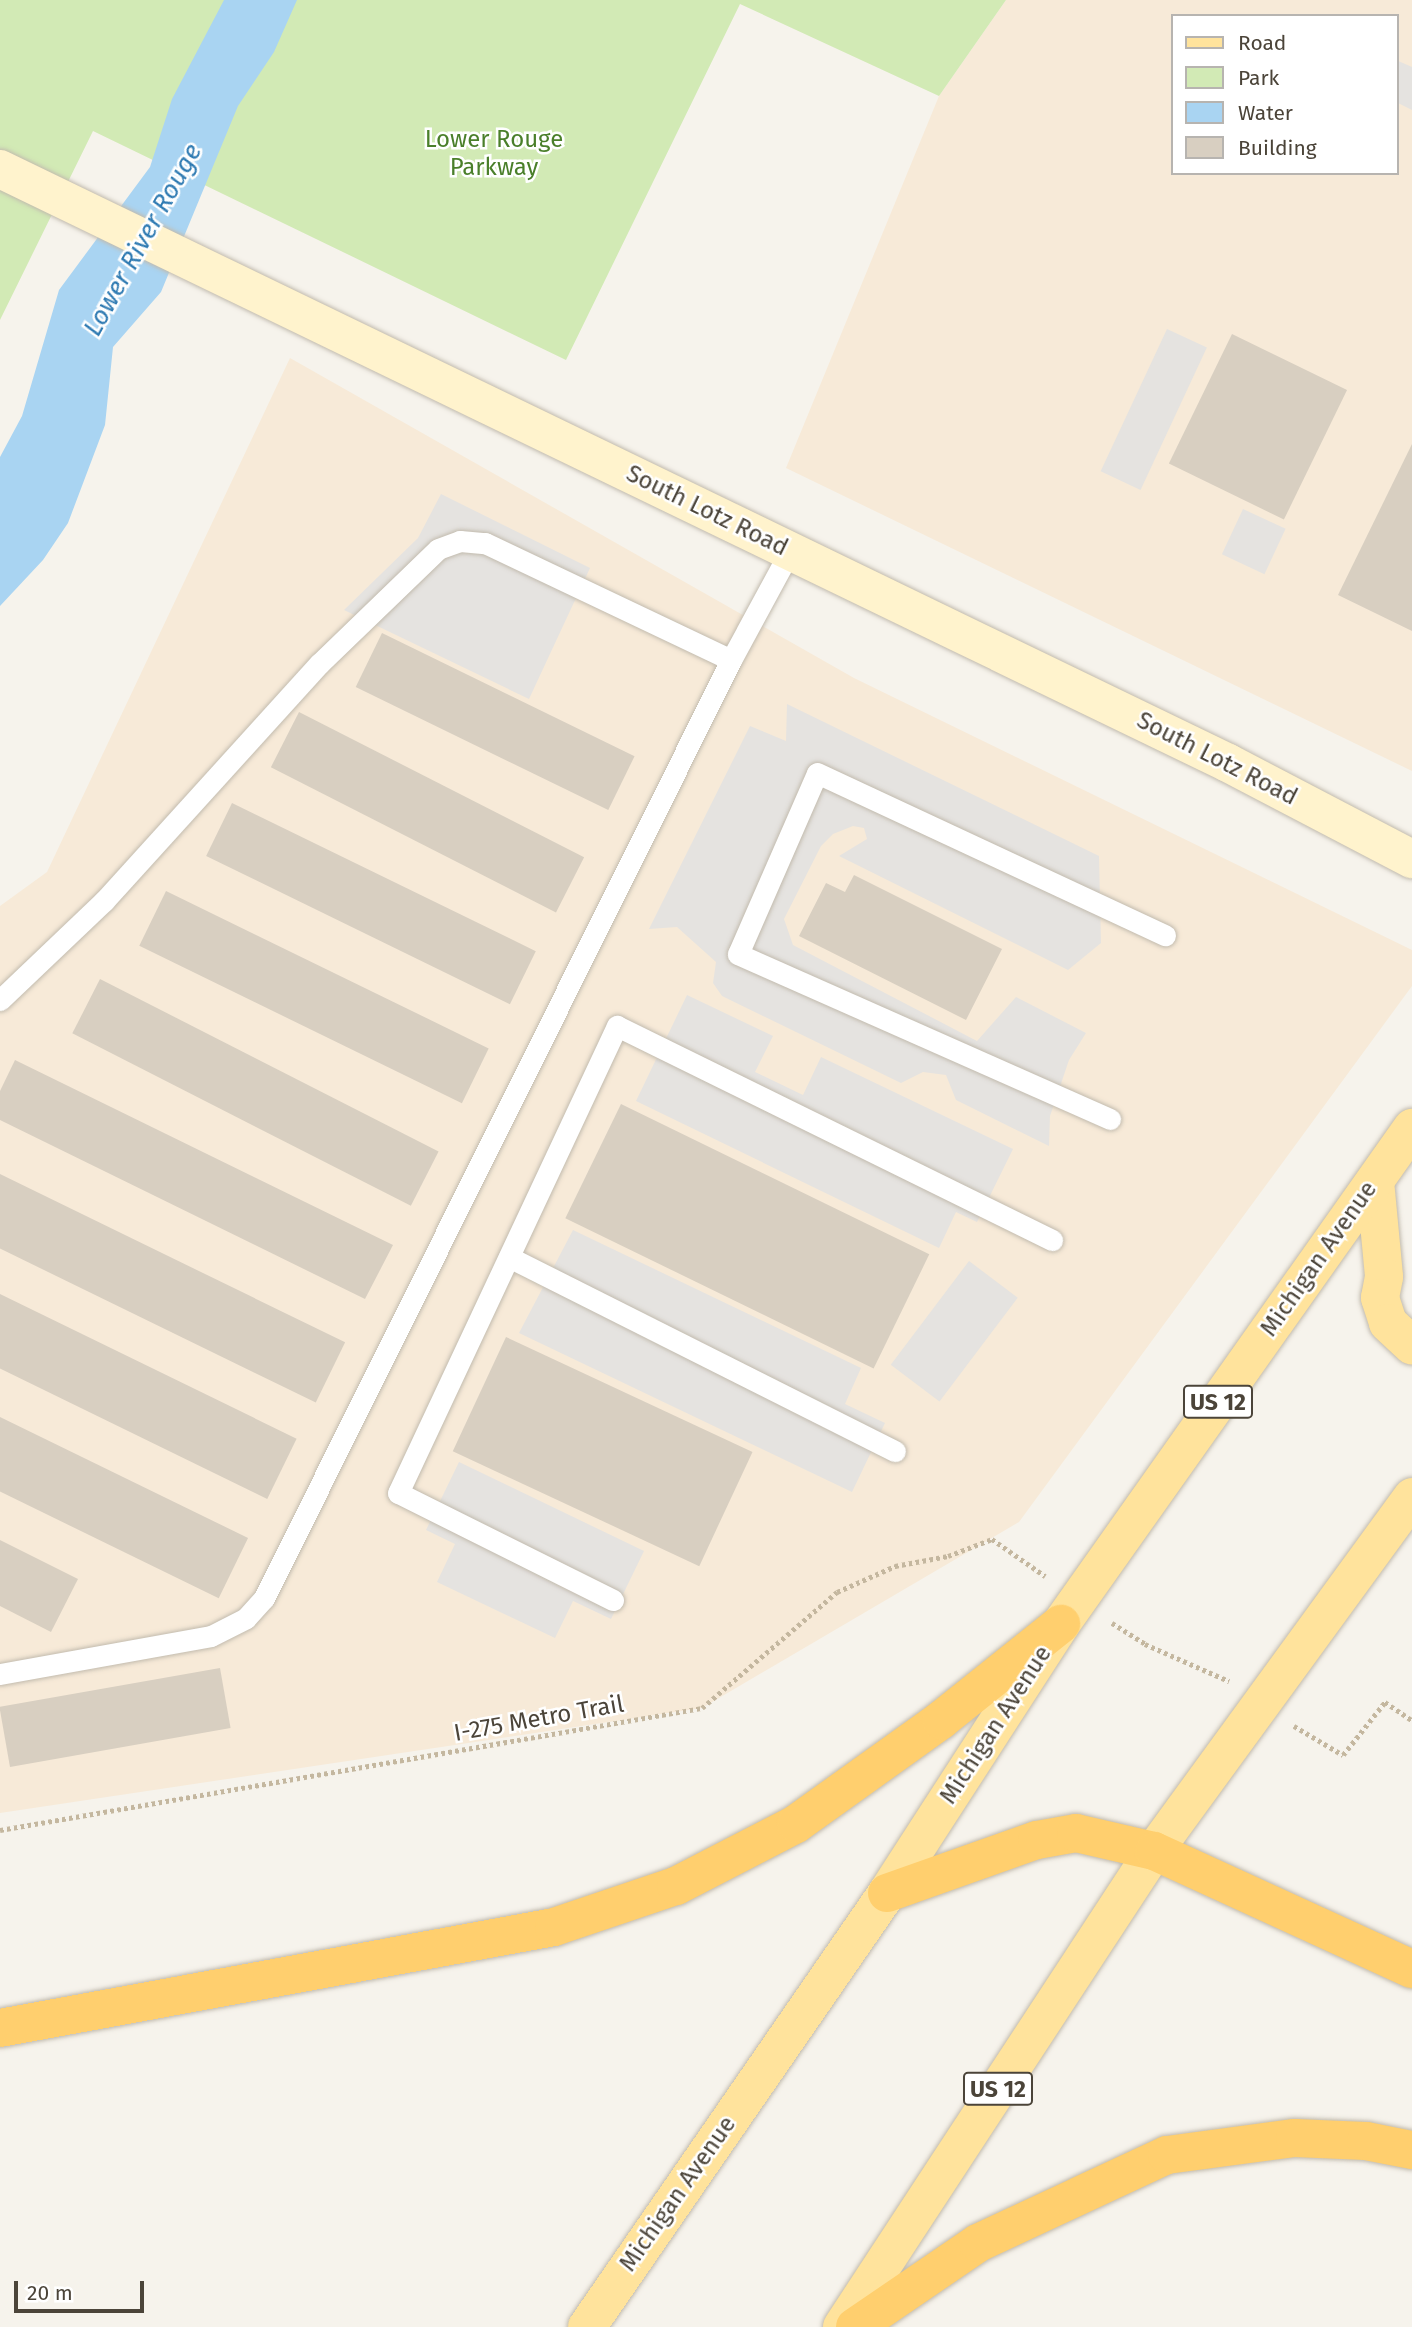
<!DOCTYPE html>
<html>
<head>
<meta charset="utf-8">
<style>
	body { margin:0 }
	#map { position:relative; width:1412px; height:2327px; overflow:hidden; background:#f6f3ec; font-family:"Fira Sans",sans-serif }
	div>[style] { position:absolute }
	.commercial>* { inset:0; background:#f7ead8 }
	.green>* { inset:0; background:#d2eab5 }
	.parking>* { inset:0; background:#e5e3e0; transform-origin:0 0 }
	.water>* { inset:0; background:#a9d4f2 }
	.building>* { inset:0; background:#d8cfc1; transform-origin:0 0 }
	.path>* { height:4.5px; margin-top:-2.25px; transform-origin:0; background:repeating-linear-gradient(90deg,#c4b79f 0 3.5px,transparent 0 7px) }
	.roads { filter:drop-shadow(0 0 2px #c2bbae) drop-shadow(0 0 2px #c2bbae) }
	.lane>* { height:21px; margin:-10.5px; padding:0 10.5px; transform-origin:10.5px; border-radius:10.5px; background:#fff }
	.secondary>* { height:38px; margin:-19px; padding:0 19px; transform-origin:19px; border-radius:19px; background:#fff3cd }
	.primary>* { height:38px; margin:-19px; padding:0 19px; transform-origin:19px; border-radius:19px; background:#ffe39c }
	.highway>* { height:38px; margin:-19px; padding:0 19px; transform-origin:19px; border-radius:19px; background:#ffcf6e }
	span { translate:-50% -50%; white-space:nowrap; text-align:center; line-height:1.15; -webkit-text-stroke:5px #fff; paint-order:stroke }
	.shield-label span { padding:2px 5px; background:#fff; border:2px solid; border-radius:5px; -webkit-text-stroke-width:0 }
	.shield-label { font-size:23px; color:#4b4439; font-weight:700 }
	.park-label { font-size:24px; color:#4a7f2a }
	.street-label { font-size:24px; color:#4b4439 }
	.water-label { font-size:26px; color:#2e7ab2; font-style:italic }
	.legend { position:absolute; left:1171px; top:14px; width:228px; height:161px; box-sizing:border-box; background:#fff; border:2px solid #b7b4b0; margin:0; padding:9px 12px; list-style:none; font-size:21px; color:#4b4439 }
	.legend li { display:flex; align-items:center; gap:14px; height:35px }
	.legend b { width:35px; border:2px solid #b7b4b0 }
	.scale { position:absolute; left:14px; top:2281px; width:130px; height:32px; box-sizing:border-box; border:4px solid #4b4439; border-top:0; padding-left:9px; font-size:21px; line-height:24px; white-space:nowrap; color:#4b4439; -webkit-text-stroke:5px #fff; paint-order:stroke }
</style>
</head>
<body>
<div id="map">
	<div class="commercial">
		<div style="clip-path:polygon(evenodd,1006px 0,1412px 0,1412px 771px,786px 468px,939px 96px,1006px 0,1172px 16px,1396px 16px,1396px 173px,1172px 173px,1172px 16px)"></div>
		<div style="clip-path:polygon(290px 358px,854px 678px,1412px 950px,1412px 986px,1019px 1522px,702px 1708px,0 1813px,0 906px,47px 872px)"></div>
	</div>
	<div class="green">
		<div style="clip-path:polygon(0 0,1006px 0,939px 96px,740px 4px,566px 360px,93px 131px,0 320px)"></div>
	</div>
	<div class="parking">
		<div style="clip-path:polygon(1396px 60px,1412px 67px,1412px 110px,1396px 102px)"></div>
		<div style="left:1167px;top:329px;width:44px;height:157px;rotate:25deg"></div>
		<div style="clip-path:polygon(441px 494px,590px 568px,529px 699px,344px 610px,418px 538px)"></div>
		<div style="left:1243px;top:509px;width:47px;height:50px;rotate:25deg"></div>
		<div style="clip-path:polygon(787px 704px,1099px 856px,1101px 943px,1068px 970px,839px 856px,867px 839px,864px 828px,853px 826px,833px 834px,821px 846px,784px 919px,793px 945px,977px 1041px,1016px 997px,1086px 1033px,1069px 1060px,1050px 1116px,1049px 1146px,956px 1100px,946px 1075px,923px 1072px,901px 1083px,722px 996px,713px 983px,716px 962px,677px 927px,649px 929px,750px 726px,786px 741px)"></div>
		<div style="clip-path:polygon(687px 995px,773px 1036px,755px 1072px,803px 1095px,821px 1057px,1013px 1149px,977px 1222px,956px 1212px,939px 1248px,636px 1101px)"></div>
		<div style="clip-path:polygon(573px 1230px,861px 1368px,845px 1404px,885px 1423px,852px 1492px,519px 1333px)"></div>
		<div style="left:969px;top:1261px;width:61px;height:130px;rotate:37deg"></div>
		<div style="clip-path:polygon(459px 1462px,644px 1551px,611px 1619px,573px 1601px,555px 1638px,437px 1582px,455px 1544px,426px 1530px)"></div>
	</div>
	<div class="water">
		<div style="clip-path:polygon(224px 0,297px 0,274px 52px,238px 106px,161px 292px,113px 347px,105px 425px,68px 523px,43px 560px,0 606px,0 457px,22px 416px,59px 290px,150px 167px,172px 99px)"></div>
	</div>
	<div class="building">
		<div style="left:1232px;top:334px;width:128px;height:144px;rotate:26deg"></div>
		<div style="clip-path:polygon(1412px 444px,1412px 631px,1338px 595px)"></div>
		<div style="left:382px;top:633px;width:281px;height:60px;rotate:26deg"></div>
		<div style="left:299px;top:712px;width:320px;height:62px;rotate:27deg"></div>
		<div style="left:232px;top:803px;width:338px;height:59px;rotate:26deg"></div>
		<div style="clip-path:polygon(854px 875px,1002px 949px,966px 1020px,799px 936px,826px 883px,845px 892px)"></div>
		<div style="left:166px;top:891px;width:359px;height:61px;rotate:26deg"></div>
		<div style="left:100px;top:979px;width:380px;height:61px;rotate:27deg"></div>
		<div style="clip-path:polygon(15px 1060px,393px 1245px,365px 1299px,0 1120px,0 1091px)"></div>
		<div style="left:621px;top:1104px;width:343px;height:127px;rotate:26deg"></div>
		<div style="left:0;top:1174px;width:384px;height:67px;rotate:26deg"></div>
		<div style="left:0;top:1294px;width:330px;height:67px;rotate:26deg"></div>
		<div style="left:506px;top:1337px;width:272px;height:126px;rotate:25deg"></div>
		<div style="left:0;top:1417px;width:276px;height:67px;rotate:26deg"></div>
		<div style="clip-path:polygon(0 1540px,78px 1579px,51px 1632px,0 1606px)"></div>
		<div style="left:220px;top:1668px;width:61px;height:224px;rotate:80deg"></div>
	</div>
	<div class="path">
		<div style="left:1112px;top:1623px;width:39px;rotate:32deg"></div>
		<div style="left:1145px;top:1644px;width:92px;rotate:23.8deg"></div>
		<div style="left:1294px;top:1726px;width:57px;rotate:30.6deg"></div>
		<div style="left:1343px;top:1755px;width:68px;rotate:-51.6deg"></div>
		<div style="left:1385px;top:1702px;width:32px;rotate:34deg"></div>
		<div style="left:0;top:1830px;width:713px;rotate:-9.86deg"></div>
		<div style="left:702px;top:1708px;width:178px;rotate:-40.7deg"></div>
		<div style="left:837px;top:1592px;width:64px;rotate:-24.1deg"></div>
		<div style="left:895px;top:1566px;width:54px;rotate:-10.7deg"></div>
		<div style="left:948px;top:1556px;width:47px;rotate:-21.1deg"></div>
		<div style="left:992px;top:1539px;width:65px;rotate:34.9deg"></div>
	</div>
	<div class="roads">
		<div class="lane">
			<div style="left:0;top:1000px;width:144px;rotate:-43.6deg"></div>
			<div style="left:104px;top:901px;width:320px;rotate:-47.8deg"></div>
			<div style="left:319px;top:664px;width:165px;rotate:-44deg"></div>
			<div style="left:438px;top:549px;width:23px;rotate:-20deg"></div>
			<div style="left:460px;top:541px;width:25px;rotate:5deg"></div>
			<div style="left:485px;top:543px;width:272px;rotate:25.4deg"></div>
			<div style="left:1110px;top:1119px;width:407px;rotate:-156.1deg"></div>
			<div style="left:738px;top:954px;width:197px;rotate:-66.4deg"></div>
			<div style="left:817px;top:773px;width:384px;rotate:25deg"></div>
			<div style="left:509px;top:1257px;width:432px;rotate:26.7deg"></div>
			<div style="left:613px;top:1600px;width:240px;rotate:-153.5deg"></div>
			<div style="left:398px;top:1493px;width:516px;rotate:-64.88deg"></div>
			<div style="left:617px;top:1026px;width:485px;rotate:26.2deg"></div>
			<div style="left:0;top:1674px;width:214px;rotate:-10.2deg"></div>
			<div style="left:211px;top:1636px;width:39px;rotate:-27deg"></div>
			<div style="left:246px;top:1618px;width:27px;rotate:-48deg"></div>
			<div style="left:264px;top:1598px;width:1048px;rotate:-63.53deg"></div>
			<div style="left:731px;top:660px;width:124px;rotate:-61.6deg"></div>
		</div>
		<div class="secondary">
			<div style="left:0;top:169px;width:1364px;rotate:25.81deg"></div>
			<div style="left:1228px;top:763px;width:208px;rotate:27.6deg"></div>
		</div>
		<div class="primary">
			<div style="left:1375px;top:1181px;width:96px;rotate:84.6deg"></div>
			<div style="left:1384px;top:1277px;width:21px;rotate:101deg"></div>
			<div style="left:1380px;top:1298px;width:26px;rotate:72deg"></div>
			<div style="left:1388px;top:1323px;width:33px;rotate:43deg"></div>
			<div style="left:587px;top:2327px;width:528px;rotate:-55.35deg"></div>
			<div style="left:887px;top:1893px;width:320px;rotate:-57.1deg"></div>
			<div style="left:1061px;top:1624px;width:608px;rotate:-54.71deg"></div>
			<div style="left:842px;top:2327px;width:569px;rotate:-56.76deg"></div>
			<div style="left:1154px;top:1851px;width:438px;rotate:-53.9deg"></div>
		</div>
		<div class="highway">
			<div style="left:887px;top:1893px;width:159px;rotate:-19.5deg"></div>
			<div style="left:1037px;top:1840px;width:40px;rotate:-10deg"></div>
			<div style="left:1076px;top:1833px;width:80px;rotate:13deg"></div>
			<div style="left:1154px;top:1851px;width:284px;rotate:24.6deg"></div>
			<div style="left:0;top:2028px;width:563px;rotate:-10.33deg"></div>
			<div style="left:554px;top:1927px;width:129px;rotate:-18.6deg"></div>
			<div style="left:676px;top:1886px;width:135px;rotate:-27.3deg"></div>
			<div style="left:796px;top:1824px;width:178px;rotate:-35.6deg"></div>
			<div style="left:941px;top:1720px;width:154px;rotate:-38.7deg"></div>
			<div style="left:855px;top:2327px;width:149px;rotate:-34.3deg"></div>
			<div style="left:978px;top:2243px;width:208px;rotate:-25deg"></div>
			<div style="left:1167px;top:2155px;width:129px;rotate:-7.6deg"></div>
			<div style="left:1295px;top:2138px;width:71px;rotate:2.4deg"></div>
			<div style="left:1366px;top:2141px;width:47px;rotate:11.1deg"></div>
		</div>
	</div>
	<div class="shield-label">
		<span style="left:1218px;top:1402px">US 12</span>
		<span style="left:998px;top:2089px">US 12</span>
	</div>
	<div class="park-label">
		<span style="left:494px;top:154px">Lower Rouge<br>Parkway</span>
	</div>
	<div class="street-label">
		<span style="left:707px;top:511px;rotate:26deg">South Lotz Road</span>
		<span style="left:1217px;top:759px;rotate:27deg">South Lotz Road</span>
		<span style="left:1319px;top:1259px;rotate:-55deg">Michigan Avenue</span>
		<span style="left:539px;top:1719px;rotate:-10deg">I-275 Metro Trail</span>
		<span style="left:996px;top:1725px;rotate:-57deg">Michigan Avenue</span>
		<span style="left:678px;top:2194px;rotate:-55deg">Michigan Avenue</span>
	</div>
	<div class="water-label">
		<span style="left:143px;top:240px;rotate:-61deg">Lower River Rouge</span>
	</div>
	<ul class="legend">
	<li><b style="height:9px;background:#ffe39c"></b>Road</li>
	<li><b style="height:19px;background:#d2eab5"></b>Park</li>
	<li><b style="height:19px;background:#a9d4f2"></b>Water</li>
	<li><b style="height:19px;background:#d8cfc1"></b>Building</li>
	</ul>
	<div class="scale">20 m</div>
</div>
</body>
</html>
